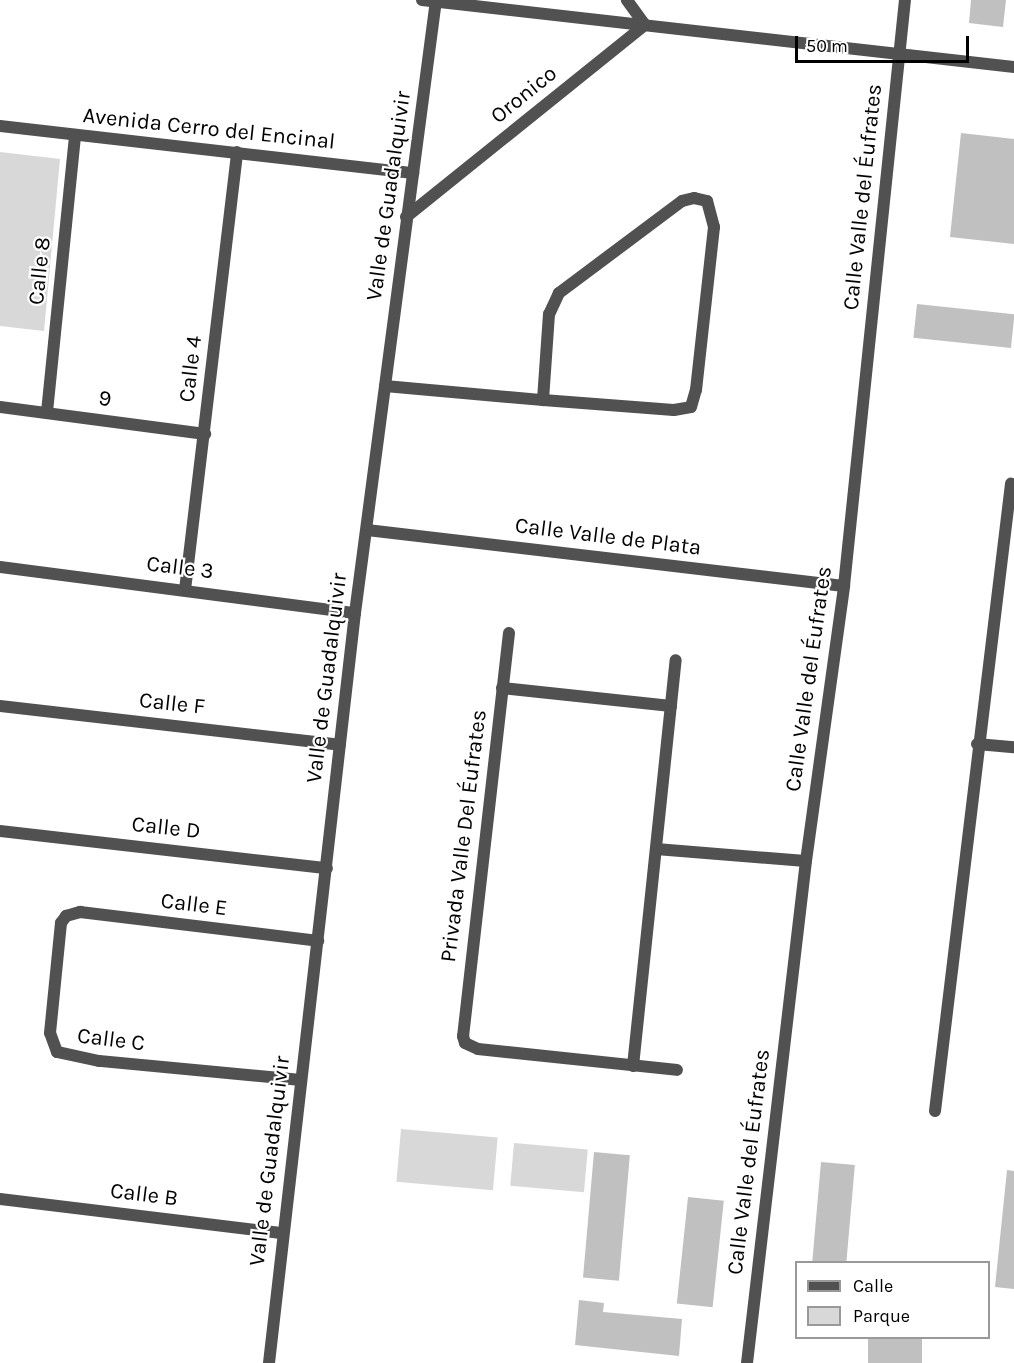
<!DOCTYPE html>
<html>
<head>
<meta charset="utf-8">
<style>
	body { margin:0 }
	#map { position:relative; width:1014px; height:1363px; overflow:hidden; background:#fff; font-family:Karla,sans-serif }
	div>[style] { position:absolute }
	.green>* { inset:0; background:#d8d8d8; transform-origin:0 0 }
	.building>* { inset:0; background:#c0c0c0; transform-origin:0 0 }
	.street>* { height:12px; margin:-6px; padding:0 6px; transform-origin:6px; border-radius:6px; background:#515151 }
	span { translate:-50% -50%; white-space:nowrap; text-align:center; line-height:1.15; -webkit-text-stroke:4.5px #fff; paint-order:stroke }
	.street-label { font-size:22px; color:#000 }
	.legend { position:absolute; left:795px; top:1261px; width:195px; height:78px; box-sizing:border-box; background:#fff; border:2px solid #999; margin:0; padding:8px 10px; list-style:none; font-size:18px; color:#000 }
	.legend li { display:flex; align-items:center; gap:12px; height:30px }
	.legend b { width:30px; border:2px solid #999 }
	.scale { position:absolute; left:795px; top:36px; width:174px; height:27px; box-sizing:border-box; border:3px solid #000; border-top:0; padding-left:8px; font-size:18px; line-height:21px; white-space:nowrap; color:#000; -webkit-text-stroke:4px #fff; paint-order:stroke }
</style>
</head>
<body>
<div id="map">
	<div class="green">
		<div style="clip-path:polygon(0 152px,60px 159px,44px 331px,0 326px)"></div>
		<div style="left:401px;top:1129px;width:97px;height:53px;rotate:5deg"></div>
		<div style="left:514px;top:1143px;width:74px;height:43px;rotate:5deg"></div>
	</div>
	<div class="building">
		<div style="clip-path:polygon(971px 0,1006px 0,1003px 27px,969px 23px)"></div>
		<div style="clip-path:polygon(961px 133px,1014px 139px,1014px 244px,950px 237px)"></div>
		<div style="left:917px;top:304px;width:98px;height:34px;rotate:6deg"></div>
		<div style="left:594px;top:1152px;width:36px;height:126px;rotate:5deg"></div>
		<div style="left:821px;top:1162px;width:34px;height:100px;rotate:5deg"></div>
		<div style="clip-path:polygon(1007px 1170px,1014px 1171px,1014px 1289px,995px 1287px)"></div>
		<div style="left:688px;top:1197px;width:36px;height:107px;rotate:6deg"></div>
		<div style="clip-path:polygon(579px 1300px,604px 1303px,603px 1312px,682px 1319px,679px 1356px,575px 1345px)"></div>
		<div style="left:868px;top:1338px;width:54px;height:25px"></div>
	</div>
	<div class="street">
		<div style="left:422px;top:0;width:596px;rotate:6.46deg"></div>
		<div style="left:0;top:126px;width:416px;rotate:6.5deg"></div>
		<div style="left:406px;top:217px;width:307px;rotate:-38.8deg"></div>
		<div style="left:645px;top:25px;width:31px;rotate:-126deg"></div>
		<div style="left:385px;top:386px;width:159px;rotate:5.1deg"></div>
		<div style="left:543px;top:400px;width:131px;rotate:4.4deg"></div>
		<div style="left:674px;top:410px;width:17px;rotate:-10deg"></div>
		<div style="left:691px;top:407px;width:18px;rotate:-74deg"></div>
		<div style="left:696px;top:390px;width:164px;rotate:-83.7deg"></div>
		<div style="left:714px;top:227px;width:27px;rotate:-105deg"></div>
		<div style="left:707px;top:201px;width:13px;rotate:-167deg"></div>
		<div style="left:694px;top:198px;width:12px;rotate:166deg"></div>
		<div style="left:682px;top:201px;width:154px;rotate:143.2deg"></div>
		<div style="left:559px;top:293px;width:23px;rotate:115deg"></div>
		<div style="left:549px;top:314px;width:86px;rotate:94deg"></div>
		<div style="left:0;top:407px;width:207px;rotate:7.5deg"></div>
		<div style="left:47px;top:412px;width:278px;rotate:-84.2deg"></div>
		<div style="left:367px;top:530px;width:480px;rotate:6.7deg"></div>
		<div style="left:0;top:567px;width:358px;rotate:7.4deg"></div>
		<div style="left:185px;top:590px;width:441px;rotate:-83.2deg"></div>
		<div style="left:509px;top:633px;width:406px;rotate:96.5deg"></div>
		<div style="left:463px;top:1036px;width:7px;rotate:74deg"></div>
		<div style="left:465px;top:1043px;width:14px;rotate:25deg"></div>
		<div style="left:478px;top:1049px;width:200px;rotate:6deg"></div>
		<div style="left:502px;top:688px;width:170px;rotate:6.1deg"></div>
		<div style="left:0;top:706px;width:342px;rotate:6.5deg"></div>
		<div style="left:977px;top:744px;width:37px;rotate:5deg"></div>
		<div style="left:0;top:831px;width:329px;rotate:6.5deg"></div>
		<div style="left:656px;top:849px;width:150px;rotate:4.6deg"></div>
		<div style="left:633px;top:1066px;width:408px;rotate:-84deg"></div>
		<div style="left:301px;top:1080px;width:203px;rotate:-174.6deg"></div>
		<div style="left:99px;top:1061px;width:43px;rotate:-167.9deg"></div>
		<div style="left:57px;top:1052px;width:20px;rotate:-110deg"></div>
		<div style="left:50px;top:1033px;width:111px;rotate:-84.3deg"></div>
		<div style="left:61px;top:923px;width:9px;rotate:-54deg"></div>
		<div style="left:66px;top:916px;width:15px;rotate:-16deg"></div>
		<div style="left:80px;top:912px;width:240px;rotate:6.9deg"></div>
		<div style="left:935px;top:1111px;width:632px;rotate:-83.09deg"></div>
		<div style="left:0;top:1199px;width:285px;rotate:6.9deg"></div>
		<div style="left:269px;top:1363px;width:755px;rotate:-83.46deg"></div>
		<div style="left:355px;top:613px;width:618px;rotate:-82.47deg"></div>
		<div style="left:747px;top:1363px;width:505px;rotate:-83.3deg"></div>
		<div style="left:806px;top:861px;width:278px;rotate:-82.1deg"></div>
		<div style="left:844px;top:586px;width:589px;rotate:-84.06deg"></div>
	</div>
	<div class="street-label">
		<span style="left:524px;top:95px;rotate:-39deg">Oronico</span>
		<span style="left:209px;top:129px;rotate:6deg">Avenida Cerro del Encinal</span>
		<span style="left:389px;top:196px;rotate:-82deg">Valle de Guadalquivir</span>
		<span style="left:863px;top:197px;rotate:-84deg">Calle Valle del Éufrates</span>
		<span style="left:40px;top:271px;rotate:-84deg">Calle 8</span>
		<span style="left:191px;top:369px;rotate:-83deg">Calle 4</span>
		<span style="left:105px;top:399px;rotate:8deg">9</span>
		<span style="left:608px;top:537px;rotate:7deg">Calle Valle de Plata</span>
		<span style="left:180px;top:568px;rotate:7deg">Calle 3</span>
		<span style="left:327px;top:678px;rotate:-83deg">Valle de Guadalquivir</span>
		<span style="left:809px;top:679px;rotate:-82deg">Calle Valle del Éufrates</span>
		<span style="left:172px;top:704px;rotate:6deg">Calle F</span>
		<span style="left:166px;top:828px;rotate:6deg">Calle D</span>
		<span style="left:464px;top:836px;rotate:-83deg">Privada Valle Del Éufrates</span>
		<span style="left:194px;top:905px;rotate:7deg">Calle E</span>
		<span style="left:111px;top:1040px;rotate:7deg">Calle C</span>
		<span style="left:270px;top:1161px;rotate:-83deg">Valle de Guadalquivir</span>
		<span style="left:749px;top:1162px;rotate:-83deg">Calle Valle del Éufrates</span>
		<span style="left:144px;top:1195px;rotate:7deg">Calle B</span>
	</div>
	<ul class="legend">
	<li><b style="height:8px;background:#515151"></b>Calle</li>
	<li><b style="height:16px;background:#d8d8d8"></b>Parque</li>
	</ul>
	<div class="scale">50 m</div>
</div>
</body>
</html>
